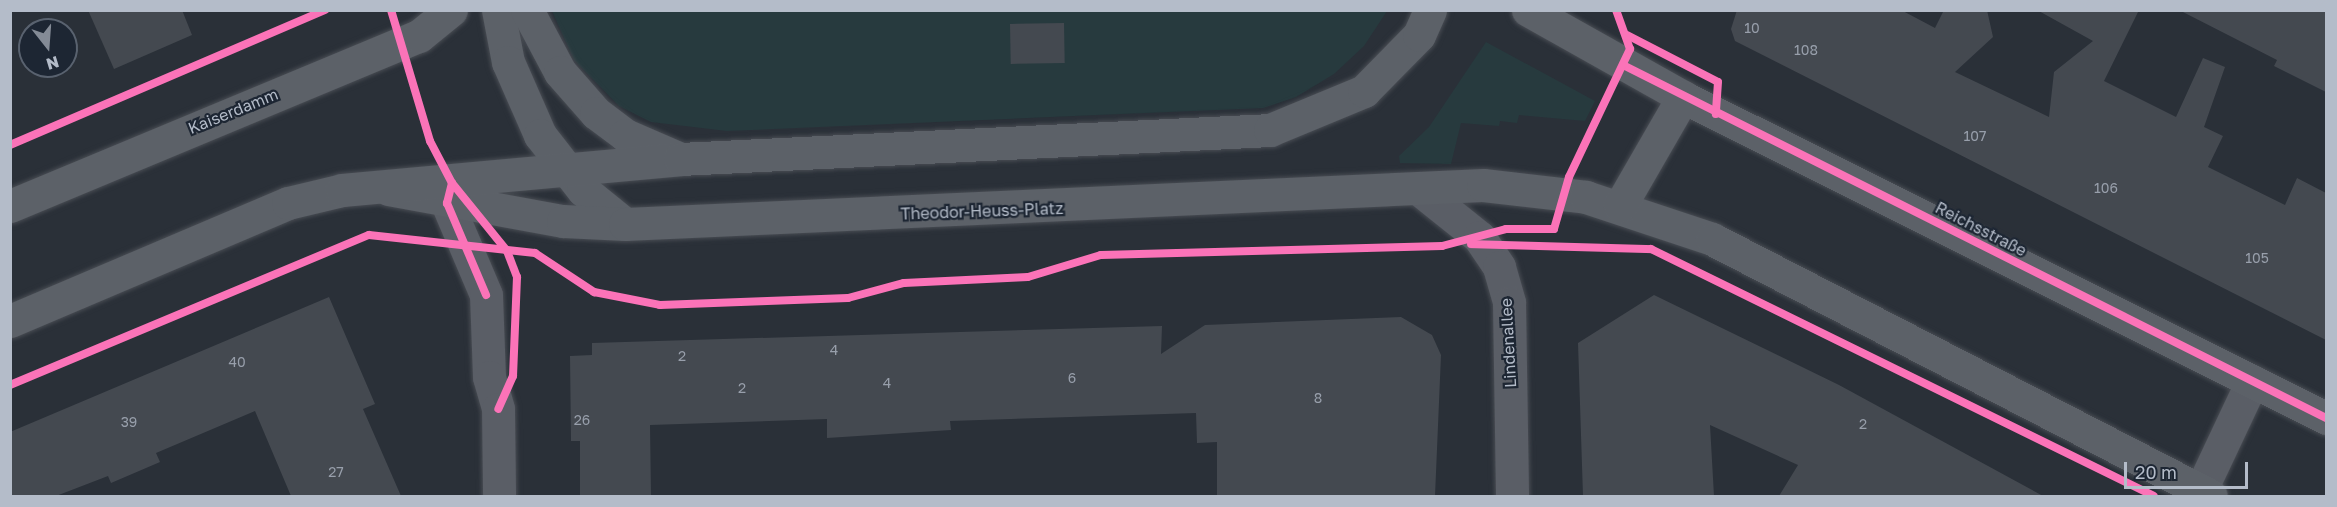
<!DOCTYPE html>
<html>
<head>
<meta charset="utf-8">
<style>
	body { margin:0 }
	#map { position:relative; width:2337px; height:507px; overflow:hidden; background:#2a3038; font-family:"Golos Text",sans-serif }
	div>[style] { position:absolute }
	.green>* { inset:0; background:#273a3e }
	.building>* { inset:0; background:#444950; transform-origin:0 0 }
	.roads { filter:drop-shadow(0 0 2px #484c53) drop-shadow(0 0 2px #484c53) }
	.minor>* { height:33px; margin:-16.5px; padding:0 16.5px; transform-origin:16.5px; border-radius:16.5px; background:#5a5e66 }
	.major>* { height:33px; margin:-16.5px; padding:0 16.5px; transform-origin:16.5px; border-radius:16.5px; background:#5c6168 }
	.cycleway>* { height:8px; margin:-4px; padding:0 4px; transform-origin:4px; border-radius:4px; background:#fb73b8 }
	span { translate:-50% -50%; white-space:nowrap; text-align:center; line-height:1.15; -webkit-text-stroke:4.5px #1d2633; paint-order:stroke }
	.number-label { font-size:14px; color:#989fab }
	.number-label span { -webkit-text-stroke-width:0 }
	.street-label { font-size:16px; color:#b4bcc9 }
	.frame { position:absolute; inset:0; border:12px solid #b4bcc9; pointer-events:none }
	.north { position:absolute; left:18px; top:18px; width:60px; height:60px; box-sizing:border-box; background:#1d2633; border:2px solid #59626f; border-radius:50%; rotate:163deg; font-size:16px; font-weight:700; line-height:24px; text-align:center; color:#b4bcc9 }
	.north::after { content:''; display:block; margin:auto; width:21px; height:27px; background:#848b96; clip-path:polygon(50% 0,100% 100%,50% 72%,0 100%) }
	.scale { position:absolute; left:2124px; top:462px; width:124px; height:27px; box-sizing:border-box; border:3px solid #b4bcc9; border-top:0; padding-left:8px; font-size:18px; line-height:21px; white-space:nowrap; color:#b4bcc9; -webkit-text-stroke:4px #1d2633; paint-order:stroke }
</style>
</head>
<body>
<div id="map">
	<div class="green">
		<div style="clip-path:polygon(552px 11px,1387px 11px,1364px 46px,1334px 74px,1296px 97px,1263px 108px,727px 131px,651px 122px,619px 106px,574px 60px)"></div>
		<div style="clip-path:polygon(1486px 42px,1595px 101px,1585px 121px,1519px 115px,1517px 123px,1500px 121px,1499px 126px,1461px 123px,1451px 164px,1400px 163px,1399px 156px,1429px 127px)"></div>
	</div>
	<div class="building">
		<div style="clip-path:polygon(88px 10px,182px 10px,192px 35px,114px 69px)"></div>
		<div style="clip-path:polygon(1737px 10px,1901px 10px,1935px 28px,1944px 10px,1987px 10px,1993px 37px,1955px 72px,2049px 117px,2054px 72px,2093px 41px,2037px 10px,2139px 10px,2104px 81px,2176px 117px,2203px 58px,2225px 67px,2204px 127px,2223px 136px,2208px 167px,2285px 205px,2297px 178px,2326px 193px,2326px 340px,1735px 41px,1731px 29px)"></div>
		<div style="clip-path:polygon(2179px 10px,2326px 10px,2326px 92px,2274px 66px,2277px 60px)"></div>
		<div style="left:1064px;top:23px;width:40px;height:54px;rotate:89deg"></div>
		<div style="clip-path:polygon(1654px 295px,1839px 385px,2043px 496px,1779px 496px,1798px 465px,1710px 425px,1714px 496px,1583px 496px,1578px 343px)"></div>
		<div style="clip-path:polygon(329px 297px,375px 404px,363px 409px,401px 496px,291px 496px,255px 411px,156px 453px,160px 462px,111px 483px,108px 476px,56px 496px,10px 496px,10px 432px)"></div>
		<div style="clip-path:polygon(1401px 317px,1432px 335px,1441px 355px,1435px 496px,1217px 496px,1217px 442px,1197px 443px,1196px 413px,950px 421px,951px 430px,827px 438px,827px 419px,650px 425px,651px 496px,580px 496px,580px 441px,571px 441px,570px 356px,592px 355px,592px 343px,1162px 326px,1161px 354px,1205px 325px)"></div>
	</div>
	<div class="roads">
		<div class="minor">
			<div style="left:1419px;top:189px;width:77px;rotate:38.7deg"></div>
			<div style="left:1479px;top:237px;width:36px;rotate:56deg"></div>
			<div style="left:1499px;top:267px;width:37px;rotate:74deg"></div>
			<div style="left:1509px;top:303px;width:193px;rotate:89.1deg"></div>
			<div style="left:447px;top:203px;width:100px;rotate:67deg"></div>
			<div style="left:486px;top:295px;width:82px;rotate:87.9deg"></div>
			<div style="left:489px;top:377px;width:33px;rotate:74deg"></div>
			<div style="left:498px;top:409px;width:87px;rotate:89.3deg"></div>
			<div style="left:2198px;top:496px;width:127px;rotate:-64.8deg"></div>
		</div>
		<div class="major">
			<div style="left:498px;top:10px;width:53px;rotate:79.1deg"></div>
			<div style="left:508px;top:62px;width:80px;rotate:66.3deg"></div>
			<div style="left:540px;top:135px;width:70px;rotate:52deg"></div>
			<div style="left:583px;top:190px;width:54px;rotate:39deg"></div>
			<div style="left:527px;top:10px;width:70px;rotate:62deg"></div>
			<div style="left:560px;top:72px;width:55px;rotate:48.7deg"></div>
			<div style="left:596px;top:113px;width:36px;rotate:37deg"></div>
			<div style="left:625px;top:135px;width:56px;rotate:23.3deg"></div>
			<div style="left:1528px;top:10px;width:178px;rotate:29.3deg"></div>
			<div style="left:1683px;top:97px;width:719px;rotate:26.53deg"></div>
			<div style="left:388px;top:189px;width:178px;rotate:10.4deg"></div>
			<div style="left:563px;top:221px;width:62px;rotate:2.8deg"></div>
			<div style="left:625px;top:224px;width:859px;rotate:-2.6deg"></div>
			<div style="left:1483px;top:185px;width:104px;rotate:6.6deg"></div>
			<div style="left:1586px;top:197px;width:133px;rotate:18.4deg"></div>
			<div style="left:1712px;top:239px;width:561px;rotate:27.25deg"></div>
			<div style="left:10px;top:206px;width:443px;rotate:-22.6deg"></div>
			<div style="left:419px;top:36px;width:41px;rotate:-39.1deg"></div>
			<div style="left:1620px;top:206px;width:126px;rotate:-60deg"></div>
			<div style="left:10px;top:321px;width:302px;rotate:-23deg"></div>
			<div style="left:288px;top:203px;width:56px;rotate:-13.5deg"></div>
			<div style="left:342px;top:190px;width:339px;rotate:-5.2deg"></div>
			<div style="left:680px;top:159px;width:591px;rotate:-2.81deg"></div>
			<div style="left:1270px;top:130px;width:102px;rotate:-22.5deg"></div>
			<div style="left:1364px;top:91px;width:78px;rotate:-45.5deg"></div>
			<div style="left:1419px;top:35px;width:27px;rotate:-66deg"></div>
		</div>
	</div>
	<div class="cycleway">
		<div style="left:391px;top:10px;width:137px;rotate:73.4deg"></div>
		<div style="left:430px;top:141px;width:47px;rotate:62.4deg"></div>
		<div style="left:452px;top:183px;width:87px;rotate:51deg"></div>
		<div style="left:507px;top:251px;width:28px;rotate:69deg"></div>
		<div style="left:517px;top:277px;width:99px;rotate:92.3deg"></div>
		<div style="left:513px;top:376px;width:36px;rotate:114deg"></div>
		<div style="left:1627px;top:35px;width:102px;rotate:27.3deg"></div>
		<div style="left:1718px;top:82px;width:32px;rotate:94deg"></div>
		<div style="left:1623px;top:65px;width:787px;rotate:26.66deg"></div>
		<div style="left:10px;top:145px;width:343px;rotate:-23.2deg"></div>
		<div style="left:452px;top:183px;width:21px;rotate:104deg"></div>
		<div style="left:447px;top:203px;width:100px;rotate:67deg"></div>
		<div style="left:1471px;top:244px;width:180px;rotate:1.6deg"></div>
		<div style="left:1651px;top:249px;width:560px;rotate:26.15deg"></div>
		<div style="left:10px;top:385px;width:389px;rotate:-22.7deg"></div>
		<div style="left:369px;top:235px;width:167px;rotate:6.2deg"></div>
		<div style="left:535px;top:253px;width:71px;rotate:33.5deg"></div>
		<div style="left:594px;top:292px;width:67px;rotate:11.1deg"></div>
		<div style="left:660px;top:305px;width:188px;rotate:-2.1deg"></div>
		<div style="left:848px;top:298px;width:58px;rotate:-15deg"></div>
		<div style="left:904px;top:283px;width:124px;rotate:-2.8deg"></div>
		<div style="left:1028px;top:277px;width:76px;rotate:-16.8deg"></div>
		<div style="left:1101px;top:255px;width:341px;rotate:-1.5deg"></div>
		<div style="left:1442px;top:246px;width:66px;rotate:-14.9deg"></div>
		<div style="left:1506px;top:229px;width:48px"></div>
		<div style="left:1554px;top:229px;width:54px;rotate:-73.9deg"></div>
		<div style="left:1569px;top:177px;width:142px;rotate:-64.5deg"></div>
		<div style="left:1630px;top:49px;width:41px;rotate:-109.7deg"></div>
	</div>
	<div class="number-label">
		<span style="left:1752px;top:28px">10</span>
		<span style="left:1806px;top:50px">108</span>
		<span style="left:1975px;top:136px">107</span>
		<span style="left:2106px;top:188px">106</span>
		<span style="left:2257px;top:258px">105</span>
		<span style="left:834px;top:350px">4</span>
		<span style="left:682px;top:356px">2</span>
		<span style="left:237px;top:362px">40</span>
		<span style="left:1072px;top:378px">6</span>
		<span style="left:887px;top:383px">4</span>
		<span style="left:742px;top:388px">2</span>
		<span style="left:1318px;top:398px">8</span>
		<span style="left:582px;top:420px">26</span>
		<span style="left:129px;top:422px">39</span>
		<span style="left:1863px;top:424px">2</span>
		<span style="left:336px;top:472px">27</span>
	</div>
	<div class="street-label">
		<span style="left:233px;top:111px;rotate:-22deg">Kaiserdamm</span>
		<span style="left:982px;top:211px;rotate:-2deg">Theodor-Heuss-Platz</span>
		<span style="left:1981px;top:229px;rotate:27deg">Reichsstraße</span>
		<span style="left:1508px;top:343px;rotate:-93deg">Lindenallee</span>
	</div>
	<div class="frame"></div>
	<div class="north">N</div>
	<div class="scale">20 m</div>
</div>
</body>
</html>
